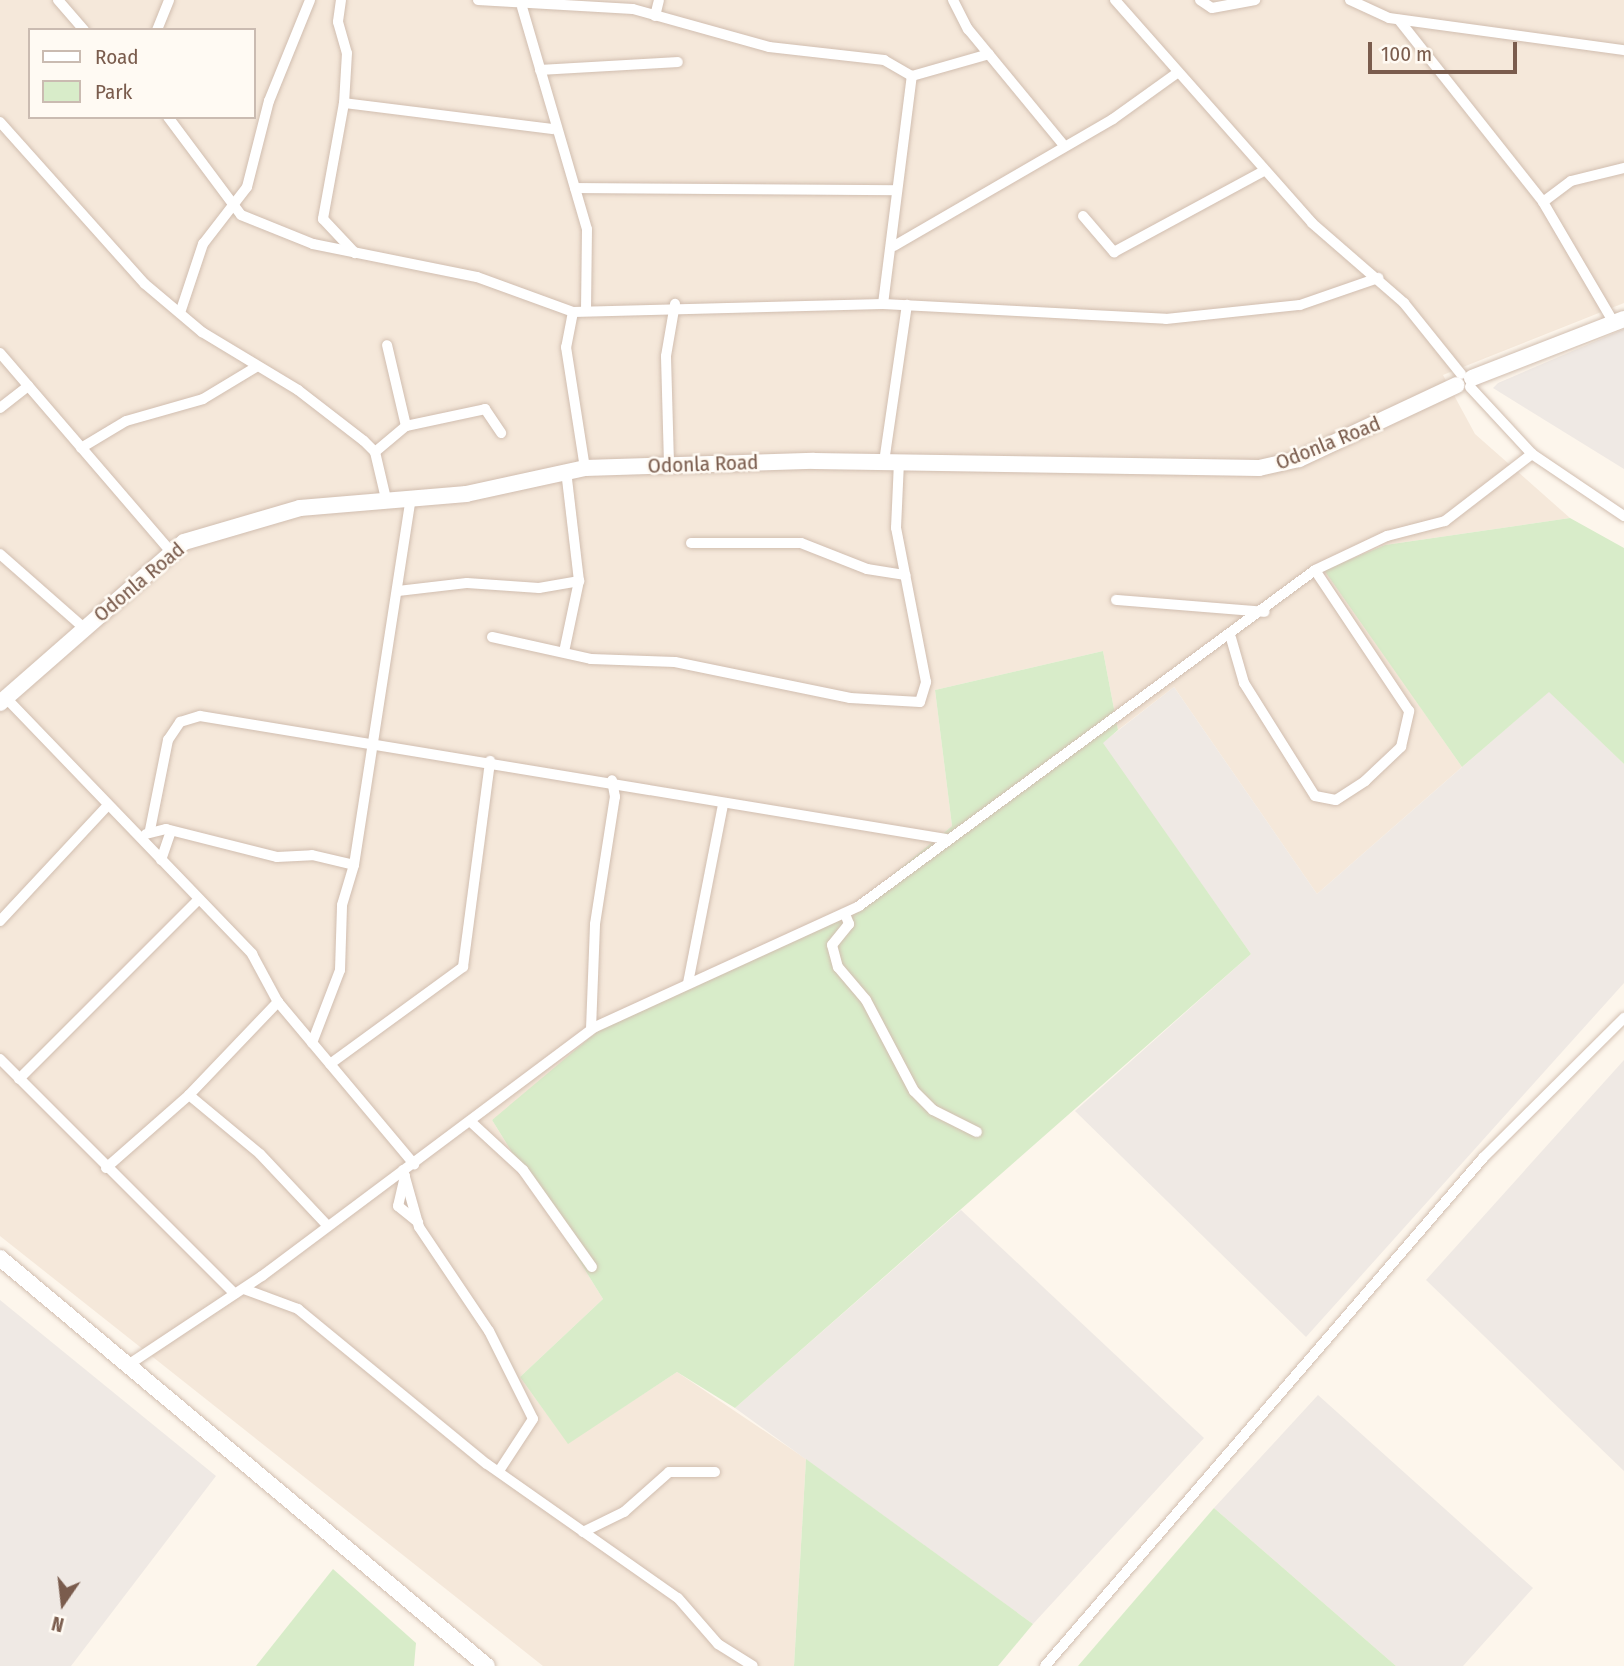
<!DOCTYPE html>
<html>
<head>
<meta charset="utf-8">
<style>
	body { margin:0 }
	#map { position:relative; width:1624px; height:1666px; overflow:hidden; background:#fdf6ec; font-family:"Fira Sans Condensed",sans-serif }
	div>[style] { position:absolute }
	.residential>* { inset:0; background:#f5e8da }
	.industrial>* { inset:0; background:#efe9e4 }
	.green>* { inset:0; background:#d8ecc9 }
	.roads { filter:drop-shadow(0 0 2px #d1beb0) drop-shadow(0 0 2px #d1beb0) }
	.street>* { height:10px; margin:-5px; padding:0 5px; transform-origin:5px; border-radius:5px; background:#fff }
	.secondary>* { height:16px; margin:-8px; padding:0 8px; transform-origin:8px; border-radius:8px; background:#fff }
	span { translate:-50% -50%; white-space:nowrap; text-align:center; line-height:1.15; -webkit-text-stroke:5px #fffaf3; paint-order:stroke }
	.street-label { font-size:21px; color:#7a5c4d }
	.legend { position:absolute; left:28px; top:28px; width:228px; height:91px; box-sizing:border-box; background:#fffaf3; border:2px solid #cabbb1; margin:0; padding:9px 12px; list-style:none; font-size:21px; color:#7a5c4d }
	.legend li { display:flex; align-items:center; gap:14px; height:35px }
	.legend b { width:35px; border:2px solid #cabbb1 }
	.north { position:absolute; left:28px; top:1568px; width:70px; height:70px; -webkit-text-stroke:5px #fffaf3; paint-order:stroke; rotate:194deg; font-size:19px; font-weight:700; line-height:28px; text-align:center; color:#7a5c4d }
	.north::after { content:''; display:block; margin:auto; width:24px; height:32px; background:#7a5c4d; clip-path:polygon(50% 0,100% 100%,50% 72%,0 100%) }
	.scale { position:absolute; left:1368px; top:42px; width:149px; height:32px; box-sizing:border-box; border:4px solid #7a5c4d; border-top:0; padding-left:9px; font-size:21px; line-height:24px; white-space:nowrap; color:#7a5c4d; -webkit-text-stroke:5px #fffaf3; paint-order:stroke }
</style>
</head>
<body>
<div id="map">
	<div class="residential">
		<div style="clip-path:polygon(evenodd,0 0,1624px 0,1624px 303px,1443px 375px,1475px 434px,1570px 518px,1385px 545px,1325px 570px,1462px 767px,1317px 894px,1174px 687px,1118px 730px,1103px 651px,935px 690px,952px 826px,863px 899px,492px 1120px,603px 1299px,520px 1377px,568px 1443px,677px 1372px,806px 1459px,794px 1666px,543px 1666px,0 1236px,0 0,30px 30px,254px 30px,254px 117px,30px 117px,30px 30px)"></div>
	</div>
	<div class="industrial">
		<div style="clip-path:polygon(1624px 329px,1624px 469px,1493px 388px,1498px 383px)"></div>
		<div style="clip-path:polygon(1174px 687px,1317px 894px,1549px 691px,1624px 764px,1624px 983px,1306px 1337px,1075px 1111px,1251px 954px,1102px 743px)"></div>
		<div style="clip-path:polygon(1624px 1060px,1624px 1471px,1426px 1280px)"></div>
		<div style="clip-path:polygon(961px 1210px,1204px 1438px,1033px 1624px,735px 1408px)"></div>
		<div style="clip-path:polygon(0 1300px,216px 1476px,71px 1666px,0 1666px)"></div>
		<div style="clip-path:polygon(1318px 1395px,1533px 1588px,1463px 1666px,1396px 1666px,1214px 1508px)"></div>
	</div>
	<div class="green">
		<div style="clip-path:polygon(1570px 518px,1624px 548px,1624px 764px,1549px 692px,1462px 767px,1324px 570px,1385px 545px)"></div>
		<div style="clip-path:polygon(1103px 651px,1118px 730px,1103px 743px,1251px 954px,735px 1408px,677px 1372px,568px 1444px,520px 1377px,603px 1299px,492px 1120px,598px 1031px,863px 899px,952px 826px,935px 690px)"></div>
		<div style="clip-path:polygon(806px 1459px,1033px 1624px,998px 1666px,794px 1666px)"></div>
		<div style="clip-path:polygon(1214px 1508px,1396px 1666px,1078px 1666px)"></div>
		<div style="clip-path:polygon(333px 1569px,416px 1643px,414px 1666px,256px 1666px)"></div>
	</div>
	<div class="roads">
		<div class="street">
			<div style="left:58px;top:0;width:40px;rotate:49deg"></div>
			<div style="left:341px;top:0;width:22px;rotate:98deg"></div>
			<div style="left:338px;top:22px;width:32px;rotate:74deg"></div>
			<div style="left:347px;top:53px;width:50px;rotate:93.4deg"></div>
			<div style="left:344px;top:103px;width:118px;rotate:100.3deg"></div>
			<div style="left:323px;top:219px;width:47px;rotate:46.7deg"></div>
			<div style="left:478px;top:0;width:155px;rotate:3.3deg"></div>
			<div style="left:633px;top:9px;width:141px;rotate:15.6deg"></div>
			<div style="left:769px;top:47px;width:116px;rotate:6.4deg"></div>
			<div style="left:884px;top:60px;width:32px;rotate:30deg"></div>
			<div style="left:912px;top:76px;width:80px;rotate:-15.9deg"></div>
			<div style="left:953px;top:0;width:33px;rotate:63deg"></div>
			<div style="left:968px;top:29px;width:148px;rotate:50.5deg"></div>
			<div style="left:1115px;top:0;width:298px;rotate:48.5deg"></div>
			<div style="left:1312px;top:223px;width:122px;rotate:41deg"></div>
			<div style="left:1404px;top:303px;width:91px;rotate:51.2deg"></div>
			<div style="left:1200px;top:0;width:14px;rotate:34deg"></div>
			<div style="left:1212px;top:8px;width:44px;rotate:-10.5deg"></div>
			<div style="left:1350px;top:0;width:43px;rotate:24.8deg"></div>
			<div style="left:1389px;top:18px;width:237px;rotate:7.8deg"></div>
			<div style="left:522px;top:7px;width:231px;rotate:73.7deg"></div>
			<div style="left:587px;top:229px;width:81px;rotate:90.7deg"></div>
			<div style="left:655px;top:16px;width:16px;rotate:-76deg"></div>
			<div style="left:1399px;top:20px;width:232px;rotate:51.6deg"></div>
			<div style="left:1543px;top:202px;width:140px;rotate:59.6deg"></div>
			<div style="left:157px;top:30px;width:32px;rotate:-68deg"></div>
			<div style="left:540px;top:70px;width:138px;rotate:-3.3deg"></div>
			<div style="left:344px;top:103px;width:211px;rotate:7.1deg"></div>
			<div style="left:168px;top:117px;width:122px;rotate:53.3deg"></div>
			<div style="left:241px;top:215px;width:78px;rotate:21.9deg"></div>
			<div style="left:313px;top:244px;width:167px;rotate:11.4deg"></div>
			<div style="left:477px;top:277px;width:102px;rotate:20deg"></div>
			<div style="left:573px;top:312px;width:310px;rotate:-1.5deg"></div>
			<div style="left:883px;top:304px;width:283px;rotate:3deg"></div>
			<div style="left:1166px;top:319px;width:135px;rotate:-6deg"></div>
			<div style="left:1300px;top:305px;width:83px;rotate:-19.1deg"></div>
			<div style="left:0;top:122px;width:217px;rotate:48.2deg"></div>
			<div style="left:145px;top:284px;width:75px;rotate:40.1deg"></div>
			<div style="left:202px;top:332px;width:112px;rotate:31.1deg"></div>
			<div style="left:298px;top:390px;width:83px;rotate:37.7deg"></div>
			<div style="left:364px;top:441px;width:16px;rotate:45deg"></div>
			<div style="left:375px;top:452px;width:48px;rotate:76.8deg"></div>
			<div style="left:575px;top:188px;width:321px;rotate:0.4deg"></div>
			<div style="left:1543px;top:202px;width:35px;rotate:-37deg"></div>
			<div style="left:1571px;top:181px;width:55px;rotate:-13.8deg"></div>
			<div style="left:1083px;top:216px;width:48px;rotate:49.3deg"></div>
			<div style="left:1114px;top:252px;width:170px;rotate:-28.4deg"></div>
			<div style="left:894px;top:246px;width:253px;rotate:-30.1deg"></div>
			<div style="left:1113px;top:119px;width:79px;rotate:-35.7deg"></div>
			<div style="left:883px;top:304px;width:230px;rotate:-82.8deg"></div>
			<div style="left:181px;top:310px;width:70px;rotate:-71.6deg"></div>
			<div style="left:203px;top:244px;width:72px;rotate:-52.3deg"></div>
			<div style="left:247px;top:187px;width:89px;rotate:-75.7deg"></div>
			<div style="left:269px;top:101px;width:109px;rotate:-67.9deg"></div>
			<div style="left:573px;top:312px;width:36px;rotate:101deg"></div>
			<div style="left:566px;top:347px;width:122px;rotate:81.1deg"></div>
			<div style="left:0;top:353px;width:262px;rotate:49.3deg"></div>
			<div style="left:1470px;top:387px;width:91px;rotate:47.2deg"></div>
			<div style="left:1532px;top:454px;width:111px;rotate:34deg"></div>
			<div style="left:0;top:408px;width:36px;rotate:-38deg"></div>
			<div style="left:406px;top:426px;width:81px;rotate:-12.1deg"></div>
			<div style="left:485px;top:409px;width:29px;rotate:56deg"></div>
			<div style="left:81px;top:448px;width:52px;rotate:-31deg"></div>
			<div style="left:126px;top:421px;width:80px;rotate:-15.9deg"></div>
			<div style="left:203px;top:399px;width:62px;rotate:-31.1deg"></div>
			<div style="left:375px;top:452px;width:40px;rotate:-40deg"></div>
			<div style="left:406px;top:426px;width:83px;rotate:-103.2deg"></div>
			<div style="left:884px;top:462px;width:159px;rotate:-81.7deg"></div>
			<div style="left:669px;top:464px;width:108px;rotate:-91.6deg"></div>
			<div style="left:666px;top:356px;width:53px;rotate:-80.2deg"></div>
			<div style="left:691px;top:543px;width:110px"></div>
			<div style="left:801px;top:543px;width:71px;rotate:21.5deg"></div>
			<div style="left:867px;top:569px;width:39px;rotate:9deg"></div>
			<div style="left:0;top:554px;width:112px;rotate:41.4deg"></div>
			<div style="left:398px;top:591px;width:69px;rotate:-6.6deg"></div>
			<div style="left:467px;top:583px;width:72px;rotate:4deg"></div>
			<div style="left:539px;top:588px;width:41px;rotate:-9.9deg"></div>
			<div style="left:1116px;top:600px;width:149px;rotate:4.6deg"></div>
			<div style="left:492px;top:637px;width:101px;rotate:12.5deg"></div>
			<div style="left:591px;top:659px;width:84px;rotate:2deg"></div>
			<div style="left:675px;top:662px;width:179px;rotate:11.6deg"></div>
			<div style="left:850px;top:698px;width:70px;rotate:3.3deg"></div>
			<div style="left:920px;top:702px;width:21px;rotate:-73deg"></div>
			<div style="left:926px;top:682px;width:157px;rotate:-101deg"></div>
			<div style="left:896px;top:528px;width:65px;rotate:-87.4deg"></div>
			<div style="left:1231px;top:638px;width:47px;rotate:73.9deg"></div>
			<div style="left:1244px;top:683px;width:133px;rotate:57.9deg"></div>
			<div style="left:1315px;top:796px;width:21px;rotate:11deg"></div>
			<div style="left:1336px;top:800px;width:35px;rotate:-33deg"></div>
			<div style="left:1365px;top:781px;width:50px;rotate:-43.4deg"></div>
			<div style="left:1401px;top:747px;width:37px;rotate:-77deg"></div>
			<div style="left:1409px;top:711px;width:169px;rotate:-123.7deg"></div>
			<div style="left:564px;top:652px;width:73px;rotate:-78.1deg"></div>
			<div style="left:579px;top:581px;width:111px;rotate:-96.7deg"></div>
			<div style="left:7px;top:699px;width:354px;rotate:46.1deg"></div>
			<div style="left:252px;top:954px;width:55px;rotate:61.6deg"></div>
			<div style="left:278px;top:1002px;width:212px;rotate:50deg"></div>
			<div style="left:150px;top:830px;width:92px;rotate:-78.7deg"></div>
			<div style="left:168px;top:740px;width:22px;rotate:-56deg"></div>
			<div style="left:180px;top:722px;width:21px;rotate:-17deg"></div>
			<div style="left:200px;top:716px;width:756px;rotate:9.36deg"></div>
			<div style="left:146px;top:834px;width:21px;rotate:-14deg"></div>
			<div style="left:166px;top:829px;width:114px;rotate:14.2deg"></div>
			<div style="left:277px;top:857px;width:35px;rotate:-3deg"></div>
			<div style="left:312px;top:855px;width:43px;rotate:13.4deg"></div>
			<div style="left:161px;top:860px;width:31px;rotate:-71deg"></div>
			<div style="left:845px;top:914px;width:11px;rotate:68deg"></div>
			<div style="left:849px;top:924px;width:27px;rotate:129deg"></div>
			<div style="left:832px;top:945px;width:23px;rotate:75deg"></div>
			<div style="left:838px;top:967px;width:43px;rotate:49.7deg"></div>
			<div style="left:866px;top:1000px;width:103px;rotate:62.2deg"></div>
			<div style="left:914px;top:1091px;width:27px;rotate:45deg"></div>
			<div style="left:933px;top:1110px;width:49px;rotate:26.6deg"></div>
			<div style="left:0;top:921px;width:158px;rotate:-47deg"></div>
			<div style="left:688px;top:983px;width:181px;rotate:-78.9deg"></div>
			<div style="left:591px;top:1029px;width:105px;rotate:-87.8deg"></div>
			<div style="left:595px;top:924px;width:129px;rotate:-81.1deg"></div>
			<div style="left:615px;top:797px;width:17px;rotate:-100deg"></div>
			<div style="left:312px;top:1043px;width:78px;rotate:-69deg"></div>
			<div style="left:340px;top:970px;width:65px;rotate:-88.2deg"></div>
			<div style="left:342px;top:905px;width:42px;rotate:-73.3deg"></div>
			<div style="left:354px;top:865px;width:371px;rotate:-81.2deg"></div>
			<div style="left:0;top:1059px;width:332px;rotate:45deg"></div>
			<div style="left:330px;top:1064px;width:165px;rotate:-36.1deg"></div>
			<div style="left:463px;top:967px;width:208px;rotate:-82.5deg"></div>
			<div style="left:19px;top:1079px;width:250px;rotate:-45deg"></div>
			<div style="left:189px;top:1095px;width:129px;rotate:-46.3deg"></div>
			<div style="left:471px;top:1122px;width:71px;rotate:42.7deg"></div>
			<div style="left:523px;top:1170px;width:119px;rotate:54.6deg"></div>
			<div style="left:106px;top:1168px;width:111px;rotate:-41.3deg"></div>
			<div style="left:189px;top:1095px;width:92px;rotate:39.7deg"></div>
			<div style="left:260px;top:1154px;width:96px;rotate:46.7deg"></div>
			<div style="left:403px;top:1170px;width:59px;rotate:74.3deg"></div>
			<div style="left:419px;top:1227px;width:125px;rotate:56.1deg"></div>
			<div style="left:489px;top:1331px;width:98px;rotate:63.4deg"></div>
			<div style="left:533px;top:1419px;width:62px;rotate:123.2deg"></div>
			<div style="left:405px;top:1176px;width:31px;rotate:103deg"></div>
			<div style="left:398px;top:1206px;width:26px;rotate:39deg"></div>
			<div style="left:244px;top:1289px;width:58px;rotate:20.3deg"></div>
			<div style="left:298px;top:1309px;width:244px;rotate:39.4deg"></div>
			<div style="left:487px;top:1464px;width:233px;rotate:35.1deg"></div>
			<div style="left:678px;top:1598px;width:61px;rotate:49deg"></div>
			<div style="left:718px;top:1644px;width:41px;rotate:32.2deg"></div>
			<div style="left:128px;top:1365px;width:161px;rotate:-33.6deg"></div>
			<div style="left:262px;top:1276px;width:416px;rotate:-36.8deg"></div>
			<div style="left:595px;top:1027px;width:290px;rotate:-24.6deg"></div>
			<div style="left:859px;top:906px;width:566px;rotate:-36.38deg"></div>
			<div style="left:1315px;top:570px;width:80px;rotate:-25.3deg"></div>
			<div style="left:1387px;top:536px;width:60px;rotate:-14.5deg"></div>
			<div style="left:1445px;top:521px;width:110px;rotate:-37.6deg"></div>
			<div style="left:583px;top:1532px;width:46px;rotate:-26deg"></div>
			<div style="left:624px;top:1512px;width:60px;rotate:-41.6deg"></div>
			<div style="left:669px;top:1472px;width:46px"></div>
			<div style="left:1045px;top:1666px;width:671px;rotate:-49.23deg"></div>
			<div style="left:1483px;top:1158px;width:199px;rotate:-44.8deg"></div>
		</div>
		<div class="secondary">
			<div style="left:1472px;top:378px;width:163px;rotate:-21.2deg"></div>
			<div style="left:0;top:703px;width:244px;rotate:-41.2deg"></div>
			<div style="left:184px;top:542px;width:121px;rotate:-16.3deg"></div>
			<div style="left:300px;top:508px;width:167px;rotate:-4.8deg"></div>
			<div style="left:466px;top:494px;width:122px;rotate:-12.3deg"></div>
			<div style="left:585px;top:468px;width:229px;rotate:-1.8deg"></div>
			<div style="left:814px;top:461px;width:445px;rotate:0.9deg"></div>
			<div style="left:1259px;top:468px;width:41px;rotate:-12.7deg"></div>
			<div style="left:1299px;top:459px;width:174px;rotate:-25.1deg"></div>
			<div style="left:0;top:1258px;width:635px;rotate:39.96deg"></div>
		</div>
	</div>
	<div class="street-label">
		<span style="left:1328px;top:443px;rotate:-22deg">Odonla Road</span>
		<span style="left:703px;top:464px;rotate:-2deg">Odonla Road</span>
		<span style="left:139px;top:582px;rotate:-40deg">Odonla Road</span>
	</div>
	<ul class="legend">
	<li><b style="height:9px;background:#fff"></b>Road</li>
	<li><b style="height:19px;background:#d8ecc9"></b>Park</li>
	</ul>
	<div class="north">N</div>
	<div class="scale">100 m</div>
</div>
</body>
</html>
